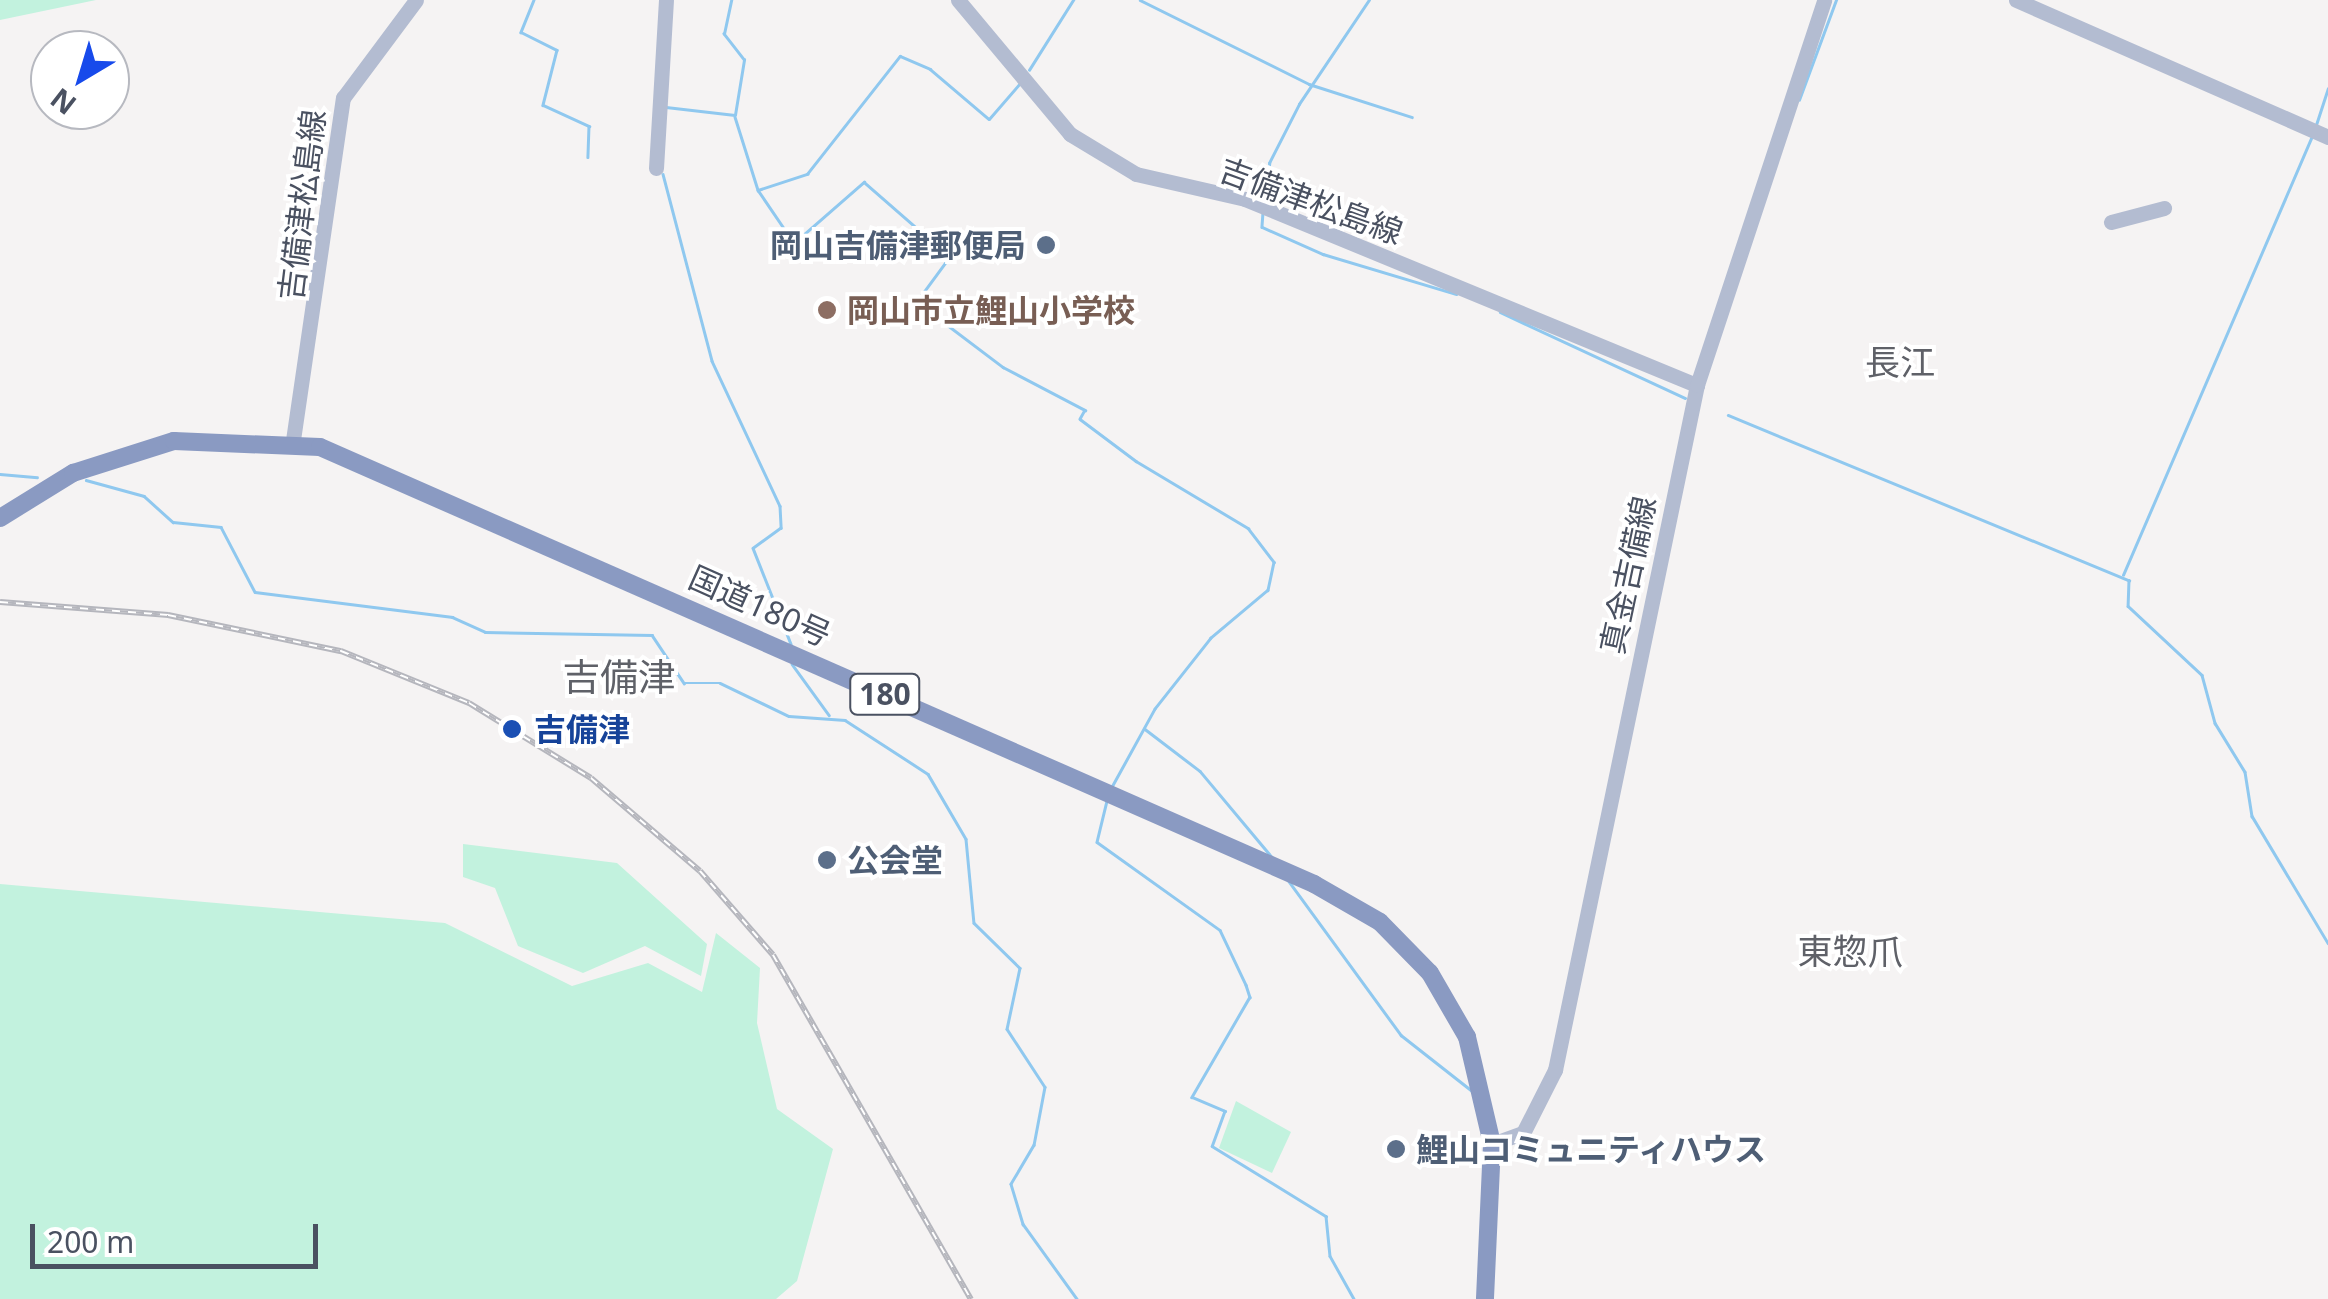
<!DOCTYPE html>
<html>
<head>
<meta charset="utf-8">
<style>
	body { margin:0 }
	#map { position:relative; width:2328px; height:1299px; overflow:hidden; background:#f5f3f3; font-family:"Noto Sans","Noto Sans JP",sans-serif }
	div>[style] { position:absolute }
	.green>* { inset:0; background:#c2f2de }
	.stream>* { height:2.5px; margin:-1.25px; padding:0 1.25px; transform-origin:1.25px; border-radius:1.25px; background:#8fc8ef }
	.major>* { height:15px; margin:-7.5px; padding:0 7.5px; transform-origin:7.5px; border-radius:7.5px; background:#b3bcd1 }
	.highway>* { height:18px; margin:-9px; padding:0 9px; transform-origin:9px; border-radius:9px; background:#8a9ac2 }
	.rail>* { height:6px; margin-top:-3px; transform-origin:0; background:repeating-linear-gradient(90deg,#fff 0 8px,#b5b6bd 0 16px); box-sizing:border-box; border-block:2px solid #b5b6bd }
	.dots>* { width:28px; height:28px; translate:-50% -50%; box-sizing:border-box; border:5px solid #fff; border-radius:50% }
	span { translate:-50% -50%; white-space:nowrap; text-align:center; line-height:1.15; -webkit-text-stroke:8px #fff; paint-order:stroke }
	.shield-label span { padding:2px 8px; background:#fff; border:2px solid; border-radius:8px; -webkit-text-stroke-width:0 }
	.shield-label { font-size:30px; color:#4a5161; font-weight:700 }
	.street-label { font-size:32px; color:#4a5161 }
	.service-label { font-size:32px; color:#4e5e75; font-weight:700 }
	.right { translate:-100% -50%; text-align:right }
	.left { translate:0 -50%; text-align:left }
	.education-label { font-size:32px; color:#785e54; font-weight:700 }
	.transit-label { font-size:32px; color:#164399; font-weight:700 }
	.neighbourhood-label { font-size:35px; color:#5f6168 }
	.quarter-label { font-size:38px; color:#5f6168 }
	.north { position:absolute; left:30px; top:30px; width:100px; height:100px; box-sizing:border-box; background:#fff; border:2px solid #b7b9c0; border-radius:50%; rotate:218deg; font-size:28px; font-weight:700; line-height:40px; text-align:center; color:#4a5161 }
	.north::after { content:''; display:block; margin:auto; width:35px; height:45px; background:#174aeb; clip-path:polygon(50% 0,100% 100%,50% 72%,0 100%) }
	.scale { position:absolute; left:30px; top:1224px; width:288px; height:45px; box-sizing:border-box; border:5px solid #4a5161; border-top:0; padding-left:12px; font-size:30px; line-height:35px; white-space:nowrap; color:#4a5161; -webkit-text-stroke:8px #fff; paint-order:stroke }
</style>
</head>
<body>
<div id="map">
	<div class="green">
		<div style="clip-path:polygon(0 0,96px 0,0 20px)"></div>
		<div style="clip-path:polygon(463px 844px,617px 863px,707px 944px,701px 976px,645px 946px,583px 973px,518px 946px,495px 888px,463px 877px)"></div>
		<div style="clip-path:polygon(0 884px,445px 923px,572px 986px,648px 963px,702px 992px,716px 933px,760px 968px,757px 1023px,777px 1109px,833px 1149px,797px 1281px,776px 1299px,0 1299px)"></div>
		<div style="clip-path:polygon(1236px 1101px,1291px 1132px,1272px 1173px,1219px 1148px)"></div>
	</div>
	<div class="stream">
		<div style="left:534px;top:0;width:35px;rotate:112deg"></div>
		<div style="left:521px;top:32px;width:40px;rotate:26.6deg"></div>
		<div style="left:557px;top:50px;width:57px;rotate:104.3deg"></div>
		<div style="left:543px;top:105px;width:51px;rotate:24.5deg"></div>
		<div style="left:589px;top:126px;width:31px;rotate:92deg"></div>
		<div style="left:1140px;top:0;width:189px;rotate:26.4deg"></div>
		<div style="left:1309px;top:84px;width:108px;rotate:17.8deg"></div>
		<div style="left:1029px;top:70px;width:83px;rotate:-57.8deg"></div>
		<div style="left:1799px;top:100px;width:107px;rotate:-69.7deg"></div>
		<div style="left:666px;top:107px;width:69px;rotate:6.6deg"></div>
		<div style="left:735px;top:115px;width:56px;rotate:-80.7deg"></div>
		<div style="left:744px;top:60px;width:33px;rotate:-128deg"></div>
		<div style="left:724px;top:34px;width:35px;rotate:-78deg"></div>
		<div style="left:735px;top:117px;width:77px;rotate:72.5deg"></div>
		<div style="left:758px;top:190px;width:52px;rotate:-18.1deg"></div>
		<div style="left:807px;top:174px;width:150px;rotate:-51.8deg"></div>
		<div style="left:900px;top:56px;width:33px;rotate:23deg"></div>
		<div style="left:930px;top:69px;width:77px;rotate:40.3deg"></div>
		<div style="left:989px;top:119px;width:49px;rotate:-49.1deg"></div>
		<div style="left:2316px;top:125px;width:38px;rotate:-72deg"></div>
		<div style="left:663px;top:174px;width:193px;rotate:75.3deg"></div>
		<div style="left:712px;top:361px;width:160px;rotate:64.9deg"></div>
		<div style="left:780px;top:506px;width:22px;rotate:87deg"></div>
		<div style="left:781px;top:528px;width:34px;rotate:144deg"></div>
		<div style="left:753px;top:548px;width:103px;rotate:68.4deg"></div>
		<div style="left:758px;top:190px;width:64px;rotate:55.8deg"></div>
		<div style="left:794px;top:243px;width:93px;rotate:-41.1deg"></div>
		<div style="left:864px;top:182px;width:114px;rotate:41.1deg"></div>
		<div style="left:950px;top:257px;width:56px;rotate:126.3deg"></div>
		<div style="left:917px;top:302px;width:108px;rotate:37.1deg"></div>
		<div style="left:1003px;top:367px;width:93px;rotate:27.7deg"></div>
		<div style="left:1085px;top:410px;width:10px;rotate:119deg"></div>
		<div style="left:1080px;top:419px;width:70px;rotate:36.9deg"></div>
		<div style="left:1136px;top:461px;width:131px;rotate:30.9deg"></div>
		<div style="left:1248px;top:528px;width:43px;rotate:52.6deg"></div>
		<div style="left:1274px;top:562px;width:29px;rotate:102deg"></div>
		<div style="left:1268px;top:590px;width:75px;rotate:139.9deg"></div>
		<div style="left:1211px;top:638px;width:90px;rotate:128.3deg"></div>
		<div style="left:1155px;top:709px;width:91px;rotate:118.8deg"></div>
		<div style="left:1266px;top:200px;width:37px;rotate:-85deg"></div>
		<div style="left:1269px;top:163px;width:66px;rotate:-63deg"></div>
		<div style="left:1299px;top:104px;width:125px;rotate:-56.1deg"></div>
		<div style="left:1263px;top:212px;width:15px;rotate:94deg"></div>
		<div style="left:1262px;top:227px;width:67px;rotate:23.9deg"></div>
		<div style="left:1323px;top:254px;width:139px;rotate:16.7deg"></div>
		<div style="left:1500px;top:312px;width:204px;rotate:24.9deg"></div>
		<div style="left:1728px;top:415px;width:434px;rotate:22.4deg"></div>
		<div style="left:2129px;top:580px;width:26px;rotate:92deg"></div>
		<div style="left:2128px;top:606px;width:101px;rotate:43deg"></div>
		<div style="left:2202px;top:675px;width:50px;rotate:74.8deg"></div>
		<div style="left:2215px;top:723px;width:57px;rotate:58.5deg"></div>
		<div style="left:2245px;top:772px;width:45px;rotate:81deg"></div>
		<div style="left:2252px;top:816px;width:148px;rotate:59.1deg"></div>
		<div style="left:0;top:474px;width:37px;rotate:5deg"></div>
		<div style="left:86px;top:480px;width:60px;rotate:15.4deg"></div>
		<div style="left:144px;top:496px;width:39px;rotate:42deg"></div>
		<div style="left:173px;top:522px;width:48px;rotate:5.9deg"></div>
		<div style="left:221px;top:527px;width:73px;rotate:62.4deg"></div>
		<div style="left:255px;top:592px;width:199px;rotate:7.2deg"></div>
		<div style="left:452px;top:617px;width:36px;rotate:24deg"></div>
		<div style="left:485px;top:632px;width:167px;rotate:1deg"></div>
		<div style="left:652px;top:635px;width:58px;rotate:56.3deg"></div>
		<div style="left:684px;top:683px;width:36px"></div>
		<div style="left:720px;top:683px;width:76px;rotate:25.6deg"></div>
		<div style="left:789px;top:716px;width:56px;rotate:4.1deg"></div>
		<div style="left:845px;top:720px;width:99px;rotate:33deg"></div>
		<div style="left:928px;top:774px;width:75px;rotate:59.7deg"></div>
		<div style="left:966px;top:839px;width:84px;rotate:84.6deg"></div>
		<div style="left:974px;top:923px;width:64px;rotate:44.4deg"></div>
		<div style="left:1020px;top:968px;width:62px;rotate:102deg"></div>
		<div style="left:1007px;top:1029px;width:69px;rotate:56.8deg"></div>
		<div style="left:1045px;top:1087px;width:59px;rotate:100.7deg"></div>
		<div style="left:1034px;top:1145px;width:45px;rotate:120.5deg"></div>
		<div style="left:1011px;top:1184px;width:42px;rotate:73.3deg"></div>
		<div style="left:1023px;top:1224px;width:92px;rotate:54.2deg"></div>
		<div style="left:2123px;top:575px;width:476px;rotate:-66.7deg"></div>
		<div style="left:792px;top:664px;width:63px;rotate:54deg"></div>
		<div style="left:1145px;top:729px;width:69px;rotate:37.4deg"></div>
		<div style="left:1200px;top:771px;width:112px;rotate:50.1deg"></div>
		<div style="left:1107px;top:801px;width:42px;rotate:103.7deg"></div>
		<div style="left:1097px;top:842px;width:151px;rotate:35.6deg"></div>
		<div style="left:1220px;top:930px;width:61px;rotate:64.7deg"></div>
		<div style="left:1246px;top:985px;width:13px;rotate:72deg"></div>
		<div style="left:1250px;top:997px;width:116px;rotate:120.1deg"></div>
		<div style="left:1192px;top:1097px;width:36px;rotate:23deg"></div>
		<div style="left:1225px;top:1111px;width:37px;rotate:110deg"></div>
		<div style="left:1212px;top:1146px;width:134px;rotate:31.6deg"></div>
		<div style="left:1326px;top:1216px;width:40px;rotate:84.3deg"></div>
		<div style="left:1330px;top:1256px;width:49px;rotate:60.8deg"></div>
		<div style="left:1288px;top:880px;width:192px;rotate:53.9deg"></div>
		<div style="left:1401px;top:1035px;width:89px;rotate:38.2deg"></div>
	</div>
	<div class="major">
		<div style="left:958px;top:0;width:175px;rotate:50.1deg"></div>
		<div style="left:1070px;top:134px;width:77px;rotate:31.2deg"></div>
		<div style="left:1136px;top:174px;width:112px;rotate:12.9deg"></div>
		<div style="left:1245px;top:199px;width:489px;rotate:22.4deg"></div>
		<div style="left:2016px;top:0;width:341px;rotate:23.7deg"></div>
		<div style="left:656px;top:168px;width:168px;rotate:-86.6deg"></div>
		<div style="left:2111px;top:222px;width:55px;rotate:-14.8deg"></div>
		<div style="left:293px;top:440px;width:346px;rotate:-81.7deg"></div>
		<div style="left:343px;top:98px;width:122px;rotate:-53.3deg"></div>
		<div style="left:1492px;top:1144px;width:33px;rotate:-20deg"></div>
		<div style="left:1523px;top:1133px;width:71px;rotate:-63.1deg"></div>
		<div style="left:1555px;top:1070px;width:700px;rotate:-78.29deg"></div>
		<div style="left:1697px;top:385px;width:405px;rotate:-71.7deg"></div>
	</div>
	<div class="highway">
		<div style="left:0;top:518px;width:86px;rotate:-31.7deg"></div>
		<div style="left:73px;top:473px;width:106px;rotate:-17.6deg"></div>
		<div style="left:174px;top:441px;width:146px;rotate:2.4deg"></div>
		<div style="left:320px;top:447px;width:1086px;rotate:23.73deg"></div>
		<div style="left:1314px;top:884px;width:76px;rotate:29.9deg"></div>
		<div style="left:1380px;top:922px;width:71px;rotate:45.6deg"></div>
		<div style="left:1430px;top:973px;width:74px;rotate:60deg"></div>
		<div style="left:1467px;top:1037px;width:110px;rotate:76.8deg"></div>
		<div style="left:1492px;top:1144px;width:155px;rotate:92.6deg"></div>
	</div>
	<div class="rail">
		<div style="left:0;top:602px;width:169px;rotate:4.4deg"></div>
		<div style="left:168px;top:615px;width:177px;rotate:11.8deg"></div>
		<div style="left:341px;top:651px;width:138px;rotate:22.1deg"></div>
		<div style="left:469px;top:703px;width:143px;rotate:31.6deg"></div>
		<div style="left:591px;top:778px;width:143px;rotate:40.5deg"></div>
		<div style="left:700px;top:871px;width:111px;rotate:49deg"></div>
		<div style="left:773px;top:955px;width:397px;rotate:60.1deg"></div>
	</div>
	<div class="dots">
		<div style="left:1046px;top:245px;background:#5c6f8a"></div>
		<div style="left:827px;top:310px;background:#8d6e63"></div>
		<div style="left:512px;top:729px;background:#1a4fb4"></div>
		<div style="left:827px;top:860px;background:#5c6f8a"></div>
		<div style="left:1396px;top:1149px;background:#5c6f8a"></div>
	</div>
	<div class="shield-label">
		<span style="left:885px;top:694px">180</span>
	</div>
	<div class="street-label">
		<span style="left:1311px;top:201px;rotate:20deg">吉備津松島線</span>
		<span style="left:302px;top:205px;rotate:-83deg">吉備津松島線</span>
		<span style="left:1628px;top:575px;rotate:-78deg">真金吉備線</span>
		<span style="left:760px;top:606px;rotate:24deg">国道180号</span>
	</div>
	<div class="service-label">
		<span class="right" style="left:1026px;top:245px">岡山吉備津郵便局</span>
		<span class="left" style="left:847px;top:860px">公会堂</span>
		<span class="left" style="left:1416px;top:1149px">鯉山コミュニティハウス</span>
	</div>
	<div class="education-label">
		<span class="left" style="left:847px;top:310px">岡山市立鯉山小学校</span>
	</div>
	<div class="transit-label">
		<span class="left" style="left:534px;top:729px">吉備津</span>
	</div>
	<div class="neighbourhood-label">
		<span style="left:1900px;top:362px">長江</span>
		<span style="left:1850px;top:951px">東惣爪</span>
	</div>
	<div class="quarter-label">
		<span style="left:619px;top:677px">吉備津</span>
	</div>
	<div class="north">N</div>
	<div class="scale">200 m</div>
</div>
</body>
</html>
